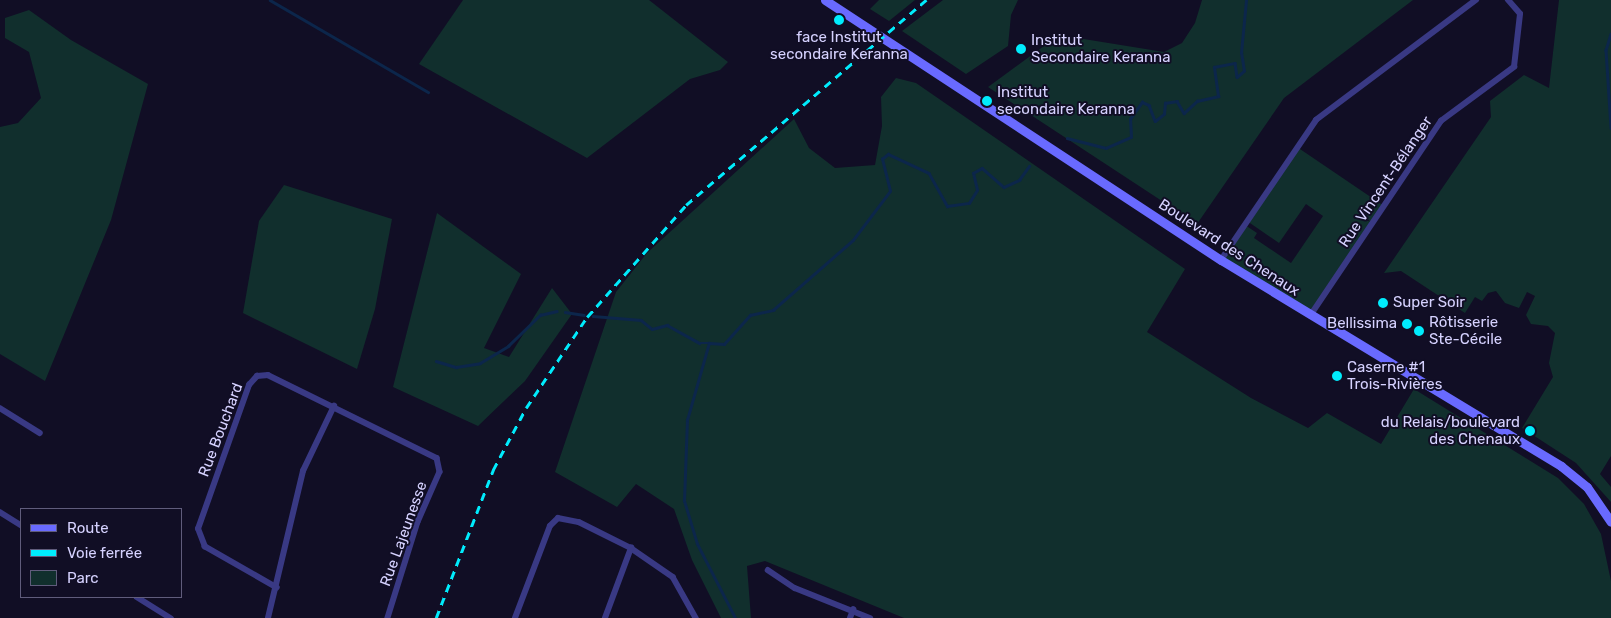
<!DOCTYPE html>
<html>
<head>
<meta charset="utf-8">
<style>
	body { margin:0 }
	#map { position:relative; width:1611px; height:618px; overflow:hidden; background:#110e25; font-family:Rubik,sans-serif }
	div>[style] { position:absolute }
	.green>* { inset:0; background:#112f2d }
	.stream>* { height:2.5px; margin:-1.25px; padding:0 1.25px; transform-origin:1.25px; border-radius:1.25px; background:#0c264b }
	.street>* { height:5.5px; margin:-2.75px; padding:0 2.75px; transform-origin:2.75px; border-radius:2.75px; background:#393984 }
	.secondary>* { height:9px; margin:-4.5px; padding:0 4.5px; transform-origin:4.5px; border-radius:4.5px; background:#696aff }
	.rail>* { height:2.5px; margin-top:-1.25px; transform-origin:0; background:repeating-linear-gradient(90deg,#00ecfd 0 8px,transparent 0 14px) }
	.dots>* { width:14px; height:14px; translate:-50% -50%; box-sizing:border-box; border:2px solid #110e25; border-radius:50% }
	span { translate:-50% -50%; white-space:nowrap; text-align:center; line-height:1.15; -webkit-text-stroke:4px #110e25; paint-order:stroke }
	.poi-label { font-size:15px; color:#d6d2ff }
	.left { translate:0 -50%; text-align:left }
	.right { translate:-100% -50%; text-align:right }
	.street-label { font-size:15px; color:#d6d2ff }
	.legend { position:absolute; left:20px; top:508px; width:162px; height:90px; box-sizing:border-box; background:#110e25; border:1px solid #605c7c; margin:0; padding:6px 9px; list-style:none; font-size:15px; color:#d6d2ff }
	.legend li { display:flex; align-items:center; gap:10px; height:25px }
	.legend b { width:25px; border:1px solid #605c7c }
</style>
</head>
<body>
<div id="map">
	<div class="green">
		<div style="clip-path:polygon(463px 0,649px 0,728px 62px,720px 70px,690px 79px,587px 158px,419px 64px)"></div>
		<div style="clip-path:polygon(879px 0,915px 0,889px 21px,870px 9px)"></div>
		<div style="clip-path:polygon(943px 0,1018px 0,1011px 15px,1008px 46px,966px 74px,902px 31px)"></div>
		<div style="clip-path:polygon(1202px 0,1413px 0,1284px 98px,1197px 224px,988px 87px,1059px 35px,1164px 52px,1182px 43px,1195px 23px)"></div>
		<div style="clip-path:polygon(1559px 0,1611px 0,1611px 456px,1600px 474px,1611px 487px,1611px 502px,1576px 463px,1522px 428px,1553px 377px,1549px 363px,1555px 333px,1548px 326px,1531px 324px,1526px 315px,1535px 296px,1527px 292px,1519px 308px,1505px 303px,1496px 291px,1488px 293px,1482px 301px,1475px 297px,1465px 313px,1401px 271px,1384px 273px,1491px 117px,1490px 101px,1524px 75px,1549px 88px)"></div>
		<div style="clip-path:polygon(29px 10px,71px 40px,148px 84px,111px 220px,45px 381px,0 354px,0 127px,18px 123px,41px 98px,29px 52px,5px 38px,5px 18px)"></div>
		<div style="clip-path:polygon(896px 78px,916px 83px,1185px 269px,1147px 332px,1251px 398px,1308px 428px,1327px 413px,1381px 444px,1414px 389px,1558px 478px,1584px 504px,1601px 534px,1611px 581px,1611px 618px,904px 618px,765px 561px,747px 566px,751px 618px,721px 618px,692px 560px,674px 509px,636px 484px,617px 507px,555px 472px,616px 292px,647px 253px,794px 119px,809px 148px,835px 168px,875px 165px,882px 126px,881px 97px)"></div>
		<div style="clip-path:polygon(1297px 147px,1384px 206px,1310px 316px,1221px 260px,1245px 225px,1257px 233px,1254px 238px,1291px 263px,1323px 216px,1306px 204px,1279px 243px,1247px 221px)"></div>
		<div style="clip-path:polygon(284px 185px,392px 219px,375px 309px,357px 369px,243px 313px,259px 221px)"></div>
		<div style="clip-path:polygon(437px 213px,521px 274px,484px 348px,509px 357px,552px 288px,572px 314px,525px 381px,478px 426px,393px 387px)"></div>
	</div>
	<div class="stream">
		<div style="left:270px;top:0;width:183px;rotate:30.2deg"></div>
		<div style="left:1611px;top:34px;width:17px;rotate:107deg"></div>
		<div style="left:1606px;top:50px;width:78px;rotate:86.3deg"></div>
		<div style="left:1067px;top:138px;width:40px;rotate:14.4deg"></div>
		<div style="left:1106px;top:148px;width:27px;rotate:-24deg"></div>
		<div style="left:1131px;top:137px;width:18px;rotate:-93deg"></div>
		<div style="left:1130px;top:119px;width:21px;rotate:-55deg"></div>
		<div style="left:1142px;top:102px;width:8px;rotate:23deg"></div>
		<div style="left:1149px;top:105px;width:17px;rotate:69deg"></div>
		<div style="left:1155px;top:121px;width:11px;rotate:-38deg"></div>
		<div style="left:1164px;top:114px;width:11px;rotate:-85deg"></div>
		<div style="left:1165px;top:103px;width:12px;rotate:-9deg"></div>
		<div style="left:1177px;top:101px;width:14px;rotate:60deg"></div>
		<div style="left:1184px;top:113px;width:18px;rotate:-43deg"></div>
		<div style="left:1197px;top:101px;width:22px;rotate:-13deg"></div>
		<div style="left:1218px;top:96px;width:29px;rotate:-98deg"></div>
		<div style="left:1214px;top:67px;width:21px;rotate:-11deg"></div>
		<div style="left:1235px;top:63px;width:14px;rotate:82deg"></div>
		<div style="left:1237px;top:77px;width:9px;rotate:-41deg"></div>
		<div style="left:1244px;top:71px;width:18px;rotate:-99deg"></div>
		<div style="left:1241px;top:53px;width:53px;rotate:-84.6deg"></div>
		<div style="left:565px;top:312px;width:19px;rotate:9deg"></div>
		<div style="left:593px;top:316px;width:48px;rotate:4.8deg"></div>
		<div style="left:641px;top:320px;width:14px;rotate:39deg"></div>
		<div style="left:652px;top:329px;width:16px;rotate:-15deg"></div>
		<div style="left:667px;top:325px;width:37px;rotate:29deg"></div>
		<div style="left:699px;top:343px;width:10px"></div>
		<div style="left:436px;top:361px;width:21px;rotate:17deg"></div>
		<div style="left:456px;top:367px;width:24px;rotate:-9deg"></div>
		<div style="left:480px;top:363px;width:33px;rotate:-31deg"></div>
		<div style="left:508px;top:346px;width:45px;rotate:-44.1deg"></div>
		<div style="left:540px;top:315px;width:17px;rotate:-13deg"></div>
		<div style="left:735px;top:618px;width:83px;rotate:-117.2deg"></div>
		<div style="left:697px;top:544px;width:45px;rotate:-106.8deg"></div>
		<div style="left:684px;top:501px;width:81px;rotate:-87.9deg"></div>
		<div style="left:687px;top:420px;width:80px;rotate:-74.1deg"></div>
		<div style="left:709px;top:343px;width:15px;rotate:4deg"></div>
		<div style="left:724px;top:344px;width:39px;rotate:-48deg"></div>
		<div style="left:750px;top:315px;width:24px;rotate:-12deg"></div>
		<div style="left:773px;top:310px;width:106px;rotate:-41.2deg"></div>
		<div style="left:853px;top:240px;width:61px;rotate:-52.9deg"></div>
		<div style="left:890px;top:191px;width:33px;rotate:-104deg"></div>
		<div style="left:882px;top:159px;width:8px;rotate:-40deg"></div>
		<div style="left:888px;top:154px;width:45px;rotate:24.9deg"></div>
		<div style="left:929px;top:173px;width:38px;rotate:61deg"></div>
		<div style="left:947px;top:206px;width:22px;rotate:-8deg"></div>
		<div style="left:969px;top:203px;width:15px;rotate:-58deg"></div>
		<div style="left:977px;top:190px;width:17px;rotate:-103deg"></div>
		<div style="left:973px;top:173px;width:10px;rotate:-29deg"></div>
		<div style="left:982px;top:168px;width:29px;rotate:41deg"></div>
		<div style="left:1004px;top:187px;width:17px;rotate:-25deg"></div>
		<div style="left:1019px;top:180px;width:17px;rotate:-54deg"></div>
	</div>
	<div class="street">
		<div style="left:1221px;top:260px;width:169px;rotate:-55.8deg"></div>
		<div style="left:1316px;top:120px;width:200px;rotate:-36.9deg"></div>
		<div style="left:1310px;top:316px;width:235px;rotate:-56.1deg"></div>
		<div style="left:1441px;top:121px;width:91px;rotate:-36.5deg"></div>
		<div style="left:1514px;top:67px;width:53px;rotate:-83.5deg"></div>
		<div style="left:1520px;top:14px;width:18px;rotate:-131deg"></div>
		<div style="left:0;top:408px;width:47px;rotate:32deg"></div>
		<div style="left:0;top:512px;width:25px;rotate:32deg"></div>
		<div style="left:768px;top:570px;width:32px;rotate:34deg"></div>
		<div style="left:795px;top:588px;width:81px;rotate:21.8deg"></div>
		<div style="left:277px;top:588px;width:83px;rotate:-150.3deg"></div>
		<div style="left:205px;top:547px;width:19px;rotate:-111deg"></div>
		<div style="left:198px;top:529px;width:153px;rotate:-70.5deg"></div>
		<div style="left:249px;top:385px;width:12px;rotate:-48deg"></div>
		<div style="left:257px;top:376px;width:11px;rotate:-5deg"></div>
		<div style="left:268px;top:375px;width:188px;rotate:26.2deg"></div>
		<div style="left:437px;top:458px;width:14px;rotate:78deg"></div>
		<div style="left:440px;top:472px;width:55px;rotate:113.7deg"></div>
		<div style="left:418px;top:522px;width:101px;rotate:107.4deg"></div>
		<div style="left:137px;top:597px;width:40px;rotate:32deg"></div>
		<div style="left:268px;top:618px;width:151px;rotate:-76.6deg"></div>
		<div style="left:303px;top:471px;width:72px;rotate:-64.5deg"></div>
		<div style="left:515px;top:618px;width:98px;rotate:-69.2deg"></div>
		<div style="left:550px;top:526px;width:11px;rotate:-45deg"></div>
		<div style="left:558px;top:518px;width:21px;rotate:11deg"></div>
		<div style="left:579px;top:522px;width:58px;rotate:26.6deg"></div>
		<div style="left:631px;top:548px;width:51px;rotate:34.6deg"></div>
		<div style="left:673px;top:577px;width:47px;rotate:60.7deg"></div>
		<div style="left:605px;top:618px;width:75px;rotate:-69.6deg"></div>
		<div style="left:850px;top:618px;width:9px;rotate:-69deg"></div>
	</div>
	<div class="secondary">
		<div style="left:825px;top:0;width:474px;rotate:33.3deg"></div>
		<div style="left:1221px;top:260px;width:398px;rotate:31.2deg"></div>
		<div style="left:1561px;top:466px;width:33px;rotate:39deg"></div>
		<div style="left:1587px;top:487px;width:42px;rotate:55.6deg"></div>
	</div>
	<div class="rail">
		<div style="left:436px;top:618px;width:159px;rotate:-68.9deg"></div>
		<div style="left:493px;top:470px;width:70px;rotate:-62deg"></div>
		<div style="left:526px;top:408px;width:110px;rotate:-56.2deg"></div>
		<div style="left:587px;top:317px;width:149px;rotate:-48.5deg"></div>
		<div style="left:686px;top:205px;width:316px;rotate:-40.5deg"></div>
	</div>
	<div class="dots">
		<div style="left:839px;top:20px;background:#00ecfd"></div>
		<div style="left:1021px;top:49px;background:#00ecfd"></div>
		<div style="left:987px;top:101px;background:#00ecfd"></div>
		<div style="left:1383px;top:303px;background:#00ecfd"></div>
		<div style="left:1407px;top:324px;background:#00ecfd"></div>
		<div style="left:1419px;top:331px;background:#00ecfd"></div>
		<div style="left:1337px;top:376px;background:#00ecfd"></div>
		<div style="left:1530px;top:431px;background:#00ecfd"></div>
	</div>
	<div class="poi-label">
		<span style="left:839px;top:46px">face Institut<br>secondaire Keranna</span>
		<span class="left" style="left:1031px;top:49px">Institut<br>Secondaire Keranna</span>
		<span class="left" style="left:997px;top:101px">Institut<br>secondaire Keranna</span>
		<span class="left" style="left:1393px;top:303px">Super Soir</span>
		<span class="left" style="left:1429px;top:331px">Rôtisserie<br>Ste-Cécile</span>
		<span class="right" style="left:1397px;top:324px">Bellissima</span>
		<span class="left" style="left:1347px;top:376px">Caserne #1<br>Trois-Rivières</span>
		<span class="right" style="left:1520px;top:431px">du Relais/boulevard<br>des Chenaux</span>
	</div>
	<div class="street-label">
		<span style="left:1386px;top:182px;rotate:-56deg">Rue Vincent-Bélanger</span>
		<span style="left:1229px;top:248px;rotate:33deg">Boulevard des Chenaux</span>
		<span style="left:221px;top:430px;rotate:-69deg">Rue Bouchard</span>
		<span style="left:404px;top:534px;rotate:-70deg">Rue Lajeunesse</span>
	</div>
	<ul class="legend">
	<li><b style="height:6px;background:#696aff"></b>Route</li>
	<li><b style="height:6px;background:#00ecfd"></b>Voie ferrée</li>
	<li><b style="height:14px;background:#112f2d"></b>Parc</li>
	</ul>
</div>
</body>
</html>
